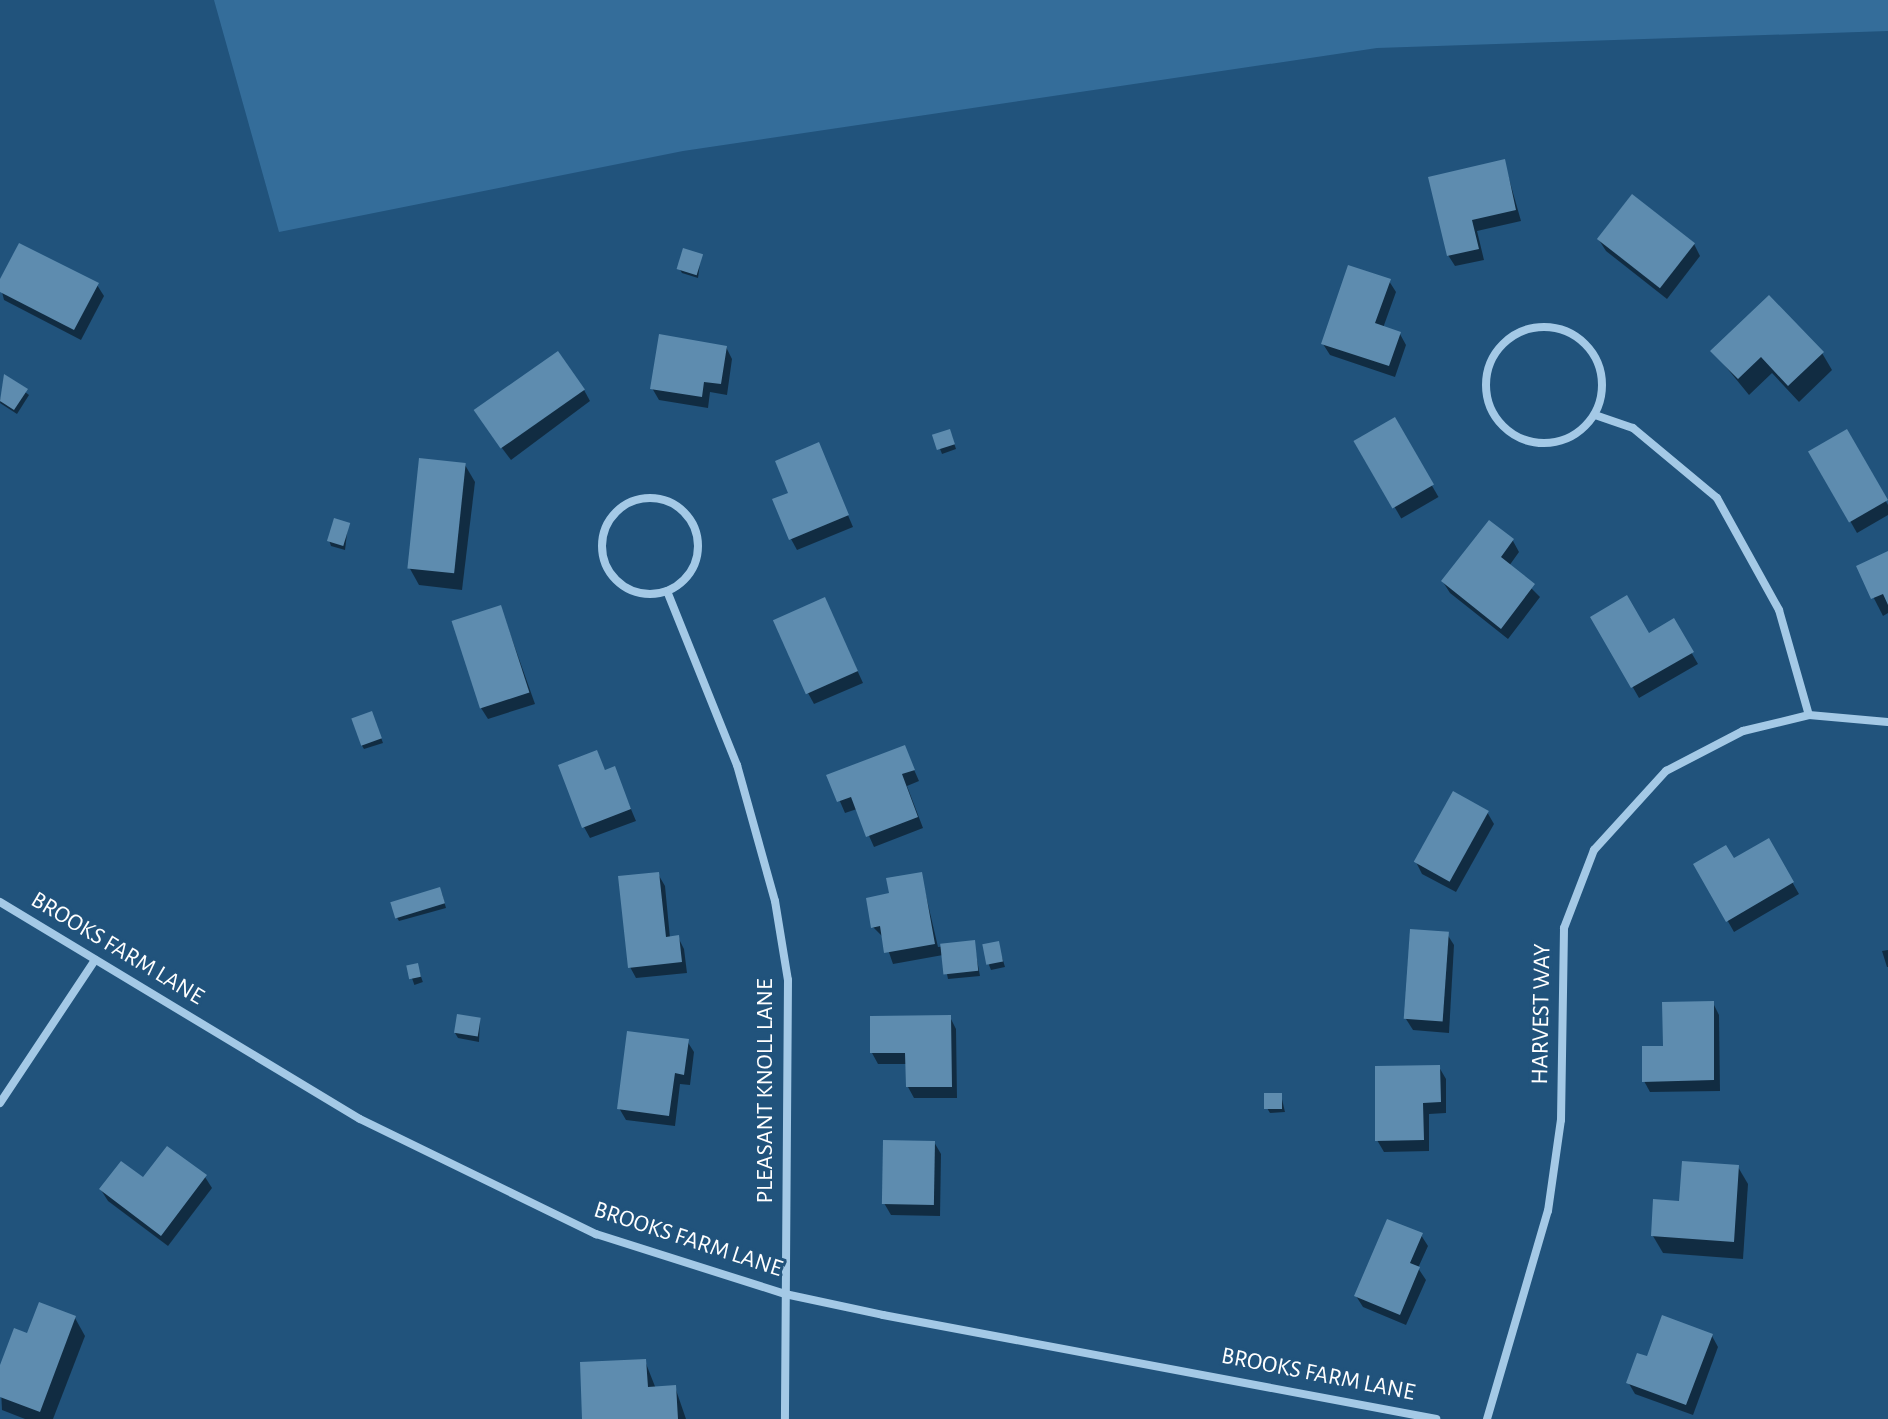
<!DOCTYPE html>
<html>
<head>
<meta charset="utf-8">
<style>
	body { margin:0 }
	#map { position:relative; width:1888px; height:1419px; overflow:hidden; background:#21537c; font-family:"Alegreya Sans",sans-serif }
	div>[style] { position:absolute }
	.green>* { inset:0; background:#346d9a }
	.shadow>* { inset:0; background:#0007; transform-origin:0 0 }
	.building>* { inset:0; background:#5e8caf; transform-origin:0 0 }
	.street>* { height:8px; margin:-4px; padding:0 4px; transform-origin:4px; border-radius:4px; background:#a4c9e6 }
	.street>.ring { margin:-4px; padding:0; box-sizing:content-box; background:none; border:8px solid #a4c9e6; border-radius:50% }
	span { translate:-50% -50%; white-space:nowrap; text-align:center; line-height:1.15; -webkit-text-stroke:6px #21537c; paint-order:stroke }
	.street-label { font-size:24px; color:#fff }
</style>
</head>
<body>
<div id="map">
	<div class="green">
		<div style="clip-path:polygon(214px 0,1888px 0,1888px 31px,1377px 48px,683px 151px,279px 232px)"></div>
	</div>
	<div class="shadow">
		<div style="clip-path:polygon(1504px 161px,1521px 221px,1477px 231px,1484px 260px,1455px 266px,1448px 255px)"></div>
		<div style="clip-path:polygon(1599px 240px,1694px 244px,1700px 256px,1667px 299px,1606px 251px)"></div>
		<div style="clip-path:polygon(701px 256px,698px 278px,682px 273px,679px 268px)"></div>
		<div style="clip-path:polygon(1389px 281px,1396px 292px,1383px 328px,1400px 334px,1406px 345px,1395px 377px,1330px 355px,1323px 344px)"></div>
		<div style="clip-path:polygon(0 284px,97px 285px,104px 296px,81px 340px,4px 300px)"></div>
		<div style="clip-path:polygon(726px 347px,732px 359px,727px 395px,710px 392px,708px 408px,659px 400px,652px 388px)"></div>
		<div style="clip-path:polygon(1713px 351px,1822px 353px,1832px 370px,1799px 402px,1772px 373px,1749px 395px)"></div>
		<div style="clip-path:polygon(5px 377px,29px 395px,17px 414px,0 403px)"></div>
		<div style="clip-path:polygon(584px 390px,590px 401px,511px 460px,484px 424px)"></div>
		<div style="left:1394px;top:420px;width:89px;height:43px;rotate:60deg"></div>
		<div style="clip-path:polygon(1846px 432px,1888px 505px,1888px 515px,1857px 533px,1811px 452px)"></div>
		<div style="clip-path:polygon(935px 436px,952px 437px,956px 449px,942px 454px)"></div>
		<div style="clip-path:polygon(818px 445px,853px 527px,797px 550px,791px 539px,790px 494px)"></div>
		<div style="clip-path:polygon(465px 465px,475px 482px,462px 590px,419px 585px,409px 567px)"></div>
		<div style="clip-path:polygon(1489px 522px,1513px 541px,1519px 552px,1509px 566px,1540px 597px,1508px 639px,1450px 593px,1443px 582px)"></div>
		<div style="clip-path:polygon(348px 525px,345px 550px,331px 546px,329px 540px)"></div>
		<div style="clip-path:polygon(1888px 553px,1888px 613px,1883px 616px,1858px 567px)"></div>
		<div style="clip-path:polygon(501px 608px,535px 704px,488px 719px,481px 708px)"></div>
		<div style="clip-path:polygon(830px 611px,863px 683px,814px 704px,808px 693px)"></div>
		<div style="clip-path:polygon(1593px 618px,1648px 635px,1673px 621px,1698px 664px,1639px 698px)"></div>
		<div style="clip-path:polygon(374px 718px,383px 743px,364px 749px,361px 744px)"></div>
		<div style="clip-path:polygon(904px 747px,919px 781px,907px 786px,923px 828px,874px 847px,857px 809px,845px 813px,829px 776px)"></div>
		<div style="clip-path:polygon(596px 753px,606px 772px,614px 769px,636px 821px,590px 838px,584px 827px)"></div>
		<div style="clip-path:polygon(1487px 812px,1494px 824px,1456px 892px,1422px 874px,1416px 862px)"></div>
		<div style="clip-path:polygon(1768px 840px,1799px 894px,1734px 932px,1696px 865px,1733px 861px)"></div>
		<div style="clip-path:polygon(658px 874px,665px 886px,670px 938px,678px 937px,684px 949px,687px 973px,636px 978px,630px 967px)"></div>
		<div style="clip-path:polygon(921px 874px,938px 947px,974px 943px,980px 976px,948px 979px,943px 955px,893px 964px,884px 938px,873px 927px,891px 895px)"></div>
		<div style="clip-path:polygon(442px 894px,446px 908px,399px 921px,396px 916px)"></div>
		<div style="clip-path:polygon(1447px 934px,1454px 945px,1449px 1033px,1413px 1030px,1406px 1019px)"></div>
		<div style="clip-path:polygon(998px 944px,1005px 967px,991px 970px,989px 965px)"></div>
		<div style="clip-path:polygon(1888px 950px,1888px 967px,1887px 967px,1882px 951px)"></div>
		<div style="left:417px;top:965px;width:18px;height:9px;rotate:71deg"></div>
		<div style="clip-path:polygon(1713px 1003px,1719px 1015px,1720px 1091px,1650px 1092px,1644px 1081px,1665px 1048px)"></div>
		<div style="clip-path:polygon(950px 1017px,956px 1029px,957px 1098px,914px 1098px,908px 1087px,907px 1064px,878px 1064px,872px 1053px)"></div>
		<div style="clip-path:polygon(480px 1020px,479px 1042px,458px 1038px,455px 1033px)"></div>
		<div style="clip-path:polygon(687px 1041px,694px 1052px,690px 1085px,680px 1084px,675px 1126px,626px 1120px,619px 1108px)"></div>
		<div style="clip-path:polygon(1439px 1067px,1446px 1079px,1446px 1113px,1429px 1114px,1429px 1151px,1384px 1152px,1377px 1140px)"></div>
		<div style="clip-path:polygon(1281px 1095px,1285px 1112px,1270px 1113px,1267px 1108px)"></div>
		<div style="clip-path:polygon(934px 1142px,941px 1154px,940px 1216px,891px 1215px,884px 1203px)"></div>
		<div style="clip-path:polygon(1738px 1167px,1748px 1184px,1743px 1259px,1663px 1253px,1653px 1236px,1681px 1203px)"></div>
		<div style="clip-path:polygon(205px 1177px,212px 1188px,168px 1246px,108px 1201px,101px 1190px)"></div>
		<div style="clip-path:polygon(1421px 1235px,1428px 1246px,1418px 1268px,1426px 1280px,1406px 1325px,1363px 1307px,1356px 1296px)"></div>
		<div style="clip-path:polygon(75px 1318px,85px 1336px,53px 1419px,25px 1419px,2px 1410px,0 1370px)"></div>
		<div style="clip-path:polygon(1712px 1336px,1718px 1347px,1693px 1415px,1635px 1394px,1628px 1382px,1648px 1359px)"></div>
		<div style="clip-path:polygon(645px 1361px,656px 1389px,675px 1387px,686px 1419px,584px 1419px)"></div>
	</div>
	<div class="building">
		<div style="clip-path:polygon(1505px 159px,1516px 210px,1472px 220px,1479px 249px,1447px 256px,1428px 177px)"></div>
		<div style="left:1632px;top:194px;width:80px;height:57px;rotate:38deg"></div>
		<div style="clip-path:polygon(19px 243px,99px 283px,74px 330px,0 292px,0 279px)"></div>
		<div style="left:683px;top:248px;width:21px;height:22px;rotate:17deg"></div>
		<div style="clip-path:polygon(1348px 265px,1391px 279px,1375px 323px,1401px 332px,1389px 366px,1321px 344px)"></div>
		<div style="clip-path:polygon(1769px 295px,1824px 352px,1788px 386px,1761px 357px,1738px 379px,1710px 351px)"></div>
		<div style="clip-path:polygon(659px 334px,727px 346px,721px 384px,704px 382px,702px 397px,650px 389px)"></div>
		<div style="left:558px;top:351px;width:47px;height:103px;rotate:55deg"></div>
		<div style="clip-path:polygon(4px 374px,28px 389px,14px 410px,0 401px)"></div>
		<div style="left:1395px;top:417px;width:78px;height:48px;rotate:60deg"></div>
		<div style="left:950px;top:429px;width:16px;height:19px;rotate:72deg"></div>
		<div style="left:1847px;top:429px;width:82px;height:45px;rotate:60deg"></div>
		<div style="clip-path:polygon(819px 442px,849px 515px,789px 540px,772px 499px,788px 493px,775px 461px)"></div>
		<div style="left:419px;top:458px;width:47px;height:111px;rotate:6deg"></div>
		<div style="left:334px;top:518px;width:17px;height:24px;rotate:17deg"></div>
		<div style="clip-path:polygon(1489px 520px,1514px 539px,1501px 557px,1535px 584px,1501px 629px,1441px 581px)"></div>
		<div style="clip-path:polygon(1888px 551px,1888px 605px,1883px 594px,1871px 599px,1856px 566px)"></div>
		<div style="clip-path:polygon(1627px 595px,1649px 633px,1674px 618px,1694px 652px,1631px 688px,1590px 617px)"></div>
		<div style="left:825px;top:597px;width:81px;height:57px;rotate:66deg"></div>
		<div style="left:501px;top:605px;width:92px;height:52px;rotate:72deg"></div>
		<div style="left:372px;top:711px;width:29px;height:22px;rotate:70deg"></div>
		<div style="clip-path:polygon(905px 745px,915px 770px,902px 774px,918px 817px,866px 837px,851px 797px,837px 802px,826px 775px)"></div>
		<div style="clip-path:polygon(597px 750px,605px 770px,615px 766px,631px 809px,582px 828px,558px 765px)"></div>
		<div style="left:1453px;top:791px;width:41px;height:81px;rotate:29deg"></div>
		<div style="clip-path:polygon(1769px 838px,1794px 882px,1726px 922px,1693px 864px,1726px 845px,1734px 858px)"></div>
		<div style="clip-path:polygon(659px 872px,666px 937px,679px 935px,682px 962px,628px 968px,618px 876px)"></div>
		<div style="clip-path:polygon(922px 872px,935px 944px,884px 953px,880px 926px,871px 928px,866px 898px,889px 893px,886px 878px)"></div>
		<div style="left:440px;top:887px;width:17px;height:52px;rotate:73deg"></div>
		<div style="left:1410px;top:929px;width:39px;height:90px;rotate:4deg"></div>
		<div style="left:975px;top:940px;width:31px;height:35px;rotate:84deg"></div>
		<div style="left:999px;top:941px;width:21px;height:17px;rotate:79deg"></div>
		<div style="left:418px;top:963px;width:14px;height:12px;rotate:78deg"></div>
		<div style="clip-path:polygon(1714px 1001px,1714px 1080px,1642px 1082px,1642px 1046px,1663px 1046px,1662px 1002px)"></div>
		<div style="left:457px;top:1014px;width:24px;height:19px;rotate:9deg"></div>
		<div style="clip-path:polygon(951px 1015px,952px 1087px,906px 1087px,905px 1053px,870px 1053px,870px 1016px)"></div>
		<div style="clip-path:polygon(627px 1031px,689px 1039px,684px 1075px,675px 1073px,669px 1116px,617px 1109px)"></div>
		<div style="clip-path:polygon(1440px 1065px,1441px 1102px,1423px 1103px,1424px 1140px,1375px 1141px,1375px 1066px)"></div>
		<div style="left:1264px;top:1093px;width:18px;height:16px"></div>
		<div style="left:883px;top:1140px;width:52px;height:64px;rotate:1deg"></div>
		<div style="clip-path:polygon(167px 1146px,207px 1175px,161px 1236px,99px 1189px,121px 1161px,143px 1177px)"></div>
		<div style="clip-path:polygon(1682px 1161px,1739px 1165px,1734px 1242px,1651px 1236px,1653px 1199px,1679px 1201px)"></div>
		<div style="clip-path:polygon(1387px 1219px,1423px 1233px,1410px 1263px,1420px 1267px,1400px 1315px,1354px 1296px)"></div>
		<div style="clip-path:polygon(39px 1302px,76px 1316px,40px 1412px,0 1397px,0 1365px,14px 1328px,27px 1333px)"></div>
		<div style="clip-path:polygon(1662px 1315px,1713px 1334px,1686px 1405px,1626px 1383px,1637px 1353px,1647px 1356px)"></div>
		<div style="clip-path:polygon(646px 1359px,648px 1387px,676px 1385px,678px 1419px,582px 1419px,580px 1362px)"></div>
	</div>
	<div class="street">
		<div class="ring" style="left:1486px;top:327px;width:108px;height:108px"></div>
		<div style="left:1595px;top:415px;width:40px;rotate:18.9deg"></div>
		<div style="left:1633px;top:428px;width:109px;rotate:39.8deg"></div>
		<div style="left:1717px;top:498px;width:128px;rotate:61deg"></div>
		<div style="left:1779px;top:610px;width:109px;rotate:74.1deg"></div>
		<div class="ring" style="left:602px;top:498px;width:88px;height:88px"></div>
		<div style="left:667px;top:591px;width:188px;rotate:68.1deg"></div>
		<div style="left:737px;top:765px;width:141px;rotate:74.4deg"></div>
		<div style="left:775px;top:901px;width:80px;rotate:80.7deg"></div>
		<div style="left:788px;top:980px;width:439px;rotate:90.4deg"></div>
		<div style="left:0;top:902px;width:420px;rotate:31.1deg"></div>
		<div style="left:360px;top:1119px;width:263px;rotate:26deg"></div>
		<div style="left:596px;top:1234px;width:198px;rotate:17.6deg"></div>
		<div style="left:785px;top:1294px;width:100px;rotate:12.1deg"></div>
		<div style="left:883px;top:1315px;width:563px;rotate:10.65deg"></div>
		<div style="left:0;top:1103px;width:172px;rotate:-56.4deg"></div>
		<div style="left:1487px;top:1419px;width:217px;rotate:-73.7deg"></div>
		<div style="left:1548px;top:1211px;width:92px;rotate:-81.9deg"></div>
		<div style="left:1561px;top:1120px;width:192px;rotate:-89.1deg"></div>
		<div style="left:1564px;top:928px;width:84px;rotate:-69deg"></div>
		<div style="left:1594px;top:850px;width:107px;rotate:-47.7deg"></div>
		<div style="left:1666px;top:771px;width:87px;rotate:-27.5deg"></div>
		<div style="left:1743px;top:731px;width:68px;rotate:-13.6deg"></div>
		<div style="left:1809px;top:715px;width:79px;rotate:5.1deg"></div>
	</div>
	<div class="street-label">
		<span style="left:117px;top:949px;rotate:31deg">BROOKS FARM LANE</span>
		<span style="left:1542px;top:1014px;rotate:-89deg">HARVEST WAY</span>
		<span style="left:766px;top:1091px;rotate:-90deg">PLEASANT KNOLL LANE</span>
		<span style="left:688px;top:1240px;rotate:18deg">BROOKS FARM LANE</span>
		<span style="left:1318px;top:1375px;rotate:11deg">BROOKS FARM LANE</span>
	</div>
</div>
</body>
</html>
